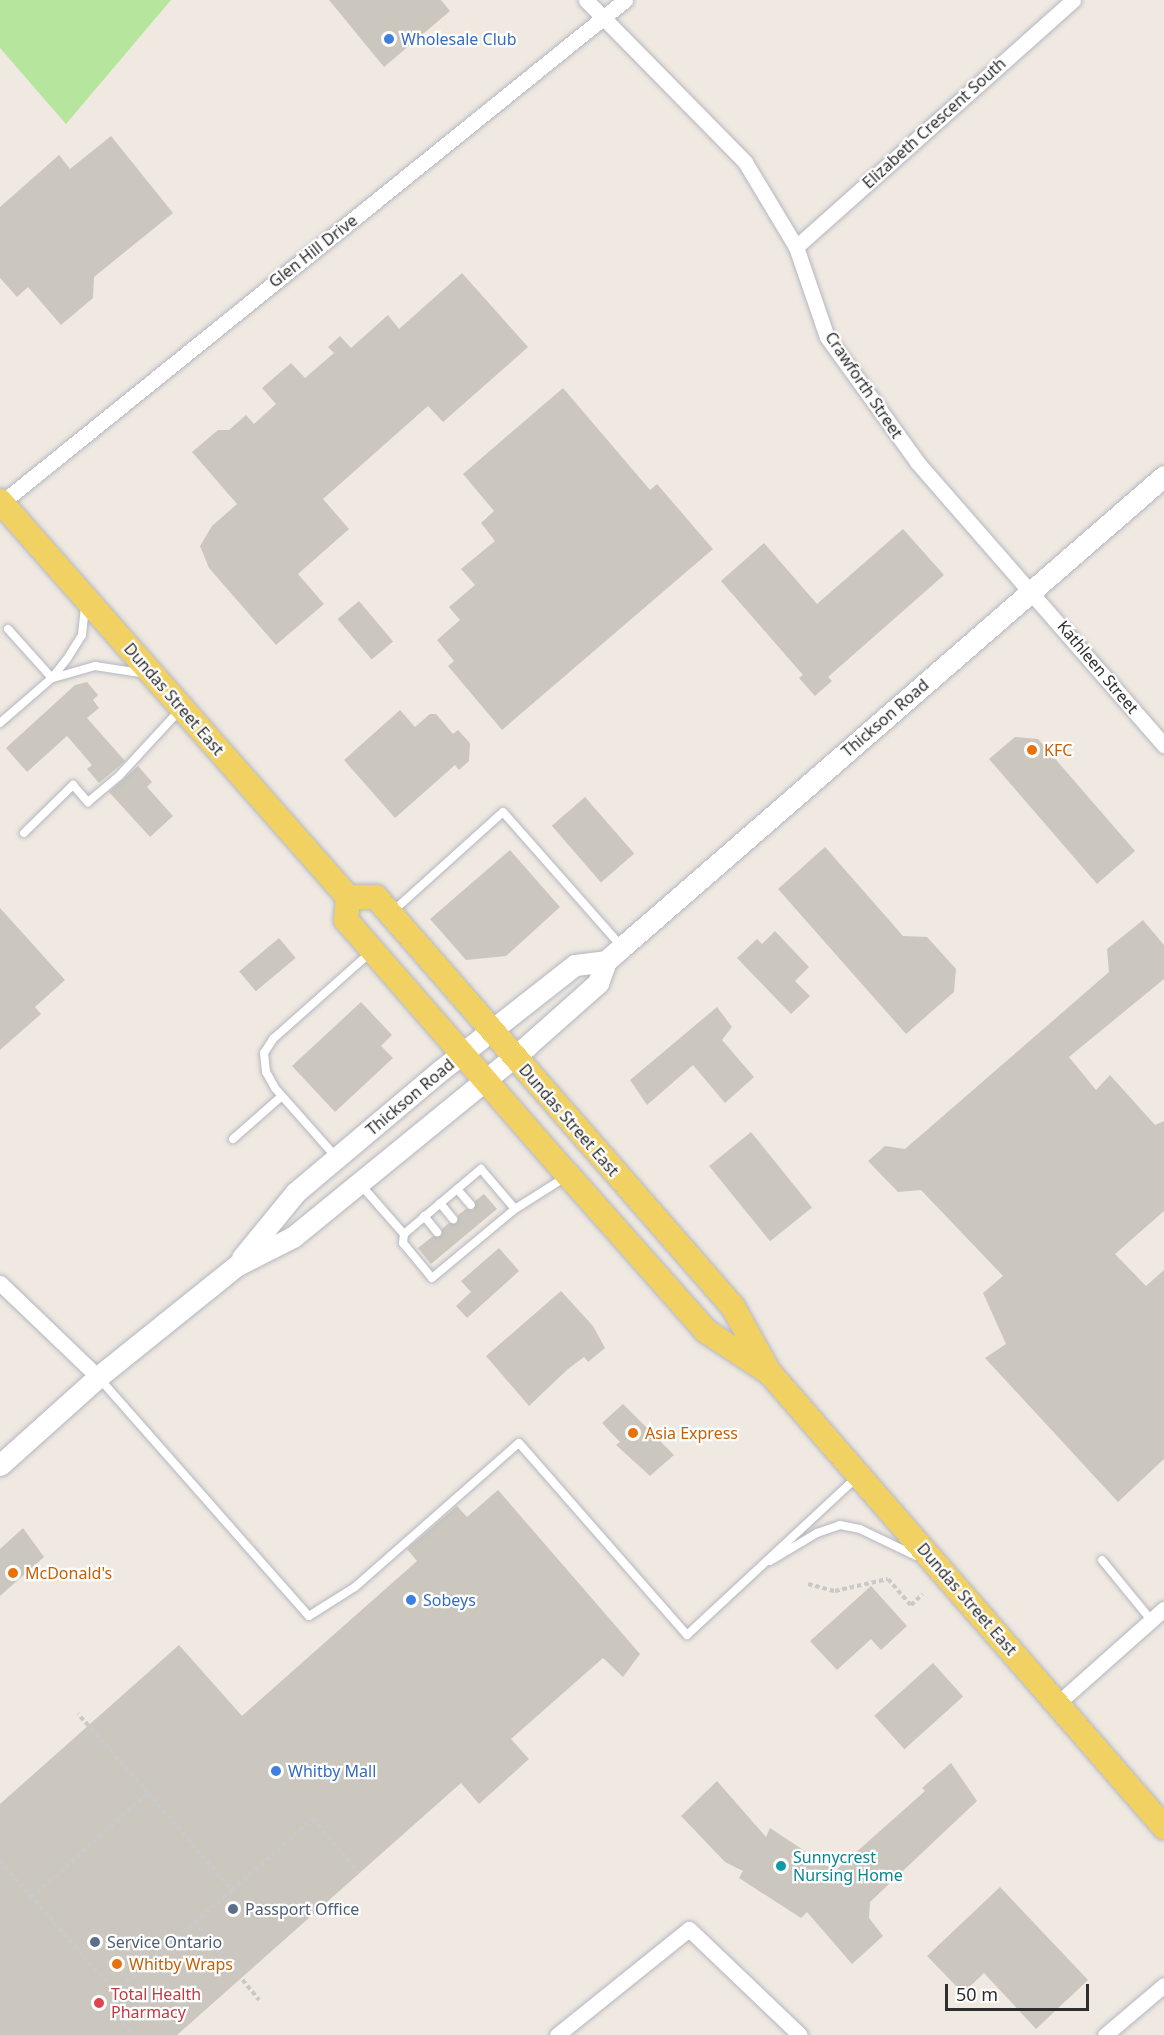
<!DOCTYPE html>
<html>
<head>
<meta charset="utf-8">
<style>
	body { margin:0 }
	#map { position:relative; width:1164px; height:2035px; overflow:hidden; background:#efe9e1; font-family:"Noto Sans",sans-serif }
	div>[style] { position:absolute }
	.green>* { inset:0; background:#b6e59e }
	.building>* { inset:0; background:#cbc7bf; transform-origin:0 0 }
	.path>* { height:4px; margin-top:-2px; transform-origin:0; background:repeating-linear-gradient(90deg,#c9c9c9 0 4.5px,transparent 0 7.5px) }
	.roads { filter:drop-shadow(0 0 2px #b4b7c1) drop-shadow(0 0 2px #b4b7c1) }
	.lane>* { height:8px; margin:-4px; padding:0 4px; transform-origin:4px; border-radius:4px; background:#fff }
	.street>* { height:15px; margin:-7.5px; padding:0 7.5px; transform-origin:7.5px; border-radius:7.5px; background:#fff }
	.secondary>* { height:21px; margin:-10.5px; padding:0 10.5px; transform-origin:10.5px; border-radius:10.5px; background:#fff }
	.primary>* { height:24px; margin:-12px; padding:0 12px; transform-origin:12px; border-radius:12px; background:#f2d163 }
	.dots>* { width:16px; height:16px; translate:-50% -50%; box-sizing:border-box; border:3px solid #fff; border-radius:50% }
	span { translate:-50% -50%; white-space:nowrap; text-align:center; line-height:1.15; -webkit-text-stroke:4.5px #fff; paint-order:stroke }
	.shop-label { font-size:16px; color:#366cbe }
	.left { translate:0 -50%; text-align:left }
	.street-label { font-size:16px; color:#2e2e2e }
	.food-label { font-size:16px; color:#c56008 }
	.culture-label { font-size:16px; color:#0d838f }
	.service-label { font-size:16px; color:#4e5e75 }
	.health-label { font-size:16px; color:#be3a42 }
	.scale { position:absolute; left:945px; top:1984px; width:144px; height:27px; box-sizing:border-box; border:3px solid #2e2e2e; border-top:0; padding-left:8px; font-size:18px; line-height:21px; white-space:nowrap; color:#2e2e2e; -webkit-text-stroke:4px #fff; paint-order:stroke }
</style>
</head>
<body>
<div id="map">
	<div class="green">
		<div style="clip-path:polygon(0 0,171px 0,66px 124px,0 48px)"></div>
	</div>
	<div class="building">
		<div style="clip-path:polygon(329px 0,441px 0,450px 11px,384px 67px)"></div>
		<div style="clip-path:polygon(111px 136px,173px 213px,94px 277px,93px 298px,61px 325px,28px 287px,17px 297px,0 278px,0 207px,59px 155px,70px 169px)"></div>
		<div style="clip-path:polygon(462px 273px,528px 347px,443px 422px,428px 406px,323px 499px,349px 529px,298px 574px,324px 604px,276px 645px,209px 568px,200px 546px,212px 526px,237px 504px,192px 452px,218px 430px,229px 430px,246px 415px,254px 424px,276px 404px,262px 388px,291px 363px,305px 378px,334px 353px,328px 347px,340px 336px,351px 348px,388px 315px,399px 329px)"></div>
		<div style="clip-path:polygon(563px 388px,650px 490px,657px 484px,713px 549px,502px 730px,448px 666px,454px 661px,437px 640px,460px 620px,449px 607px,475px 585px,461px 569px,495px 541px,481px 523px,494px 511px,463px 474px)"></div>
		<div style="clip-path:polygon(903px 529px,944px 575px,828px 677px,832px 681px,815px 696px,799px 678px,803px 675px,721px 581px,764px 543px,817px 604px)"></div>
		<div style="left:359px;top:601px;width:53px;height:28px;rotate:50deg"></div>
		<div style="clip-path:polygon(87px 682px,98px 695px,93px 700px,99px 708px,87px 718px,125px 761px,99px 783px,87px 769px,92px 765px,67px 736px,27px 772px,6px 748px,75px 685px)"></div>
		<div style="clip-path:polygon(400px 710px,415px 727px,430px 714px,436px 714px,453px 734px,458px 730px,470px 743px,469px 761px,459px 770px,455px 765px,395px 818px,344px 760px)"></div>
		<div style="clip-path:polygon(1015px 737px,1038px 739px,1135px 851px,1097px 884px,989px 759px)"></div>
		<div style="clip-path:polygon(138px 766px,152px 782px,147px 787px,173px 816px,150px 837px,109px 792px)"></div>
		<div style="left:585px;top:797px;width:75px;height:44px;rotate:49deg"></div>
		<div style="clip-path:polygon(825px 847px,903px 936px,927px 937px,956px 969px,954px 992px,906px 1034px,778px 889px)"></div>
		<div style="clip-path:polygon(510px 850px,560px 907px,506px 956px,466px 960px,430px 919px)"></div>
		<div style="clip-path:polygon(0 908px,65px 980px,35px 1007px,41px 1014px,0 1050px)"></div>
		<div style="clip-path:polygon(1143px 920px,1164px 945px,1164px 979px,1069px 1057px,1096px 1090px,1110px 1075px,1155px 1125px,1164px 1121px,1164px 1211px,1115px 1254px,1146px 1286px,1164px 1270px,1164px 1459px,1118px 1502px,985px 1358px,1006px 1344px,983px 1293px,1003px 1276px,921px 1190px,898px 1192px,868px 1161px,885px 1146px,905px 1149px,1109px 972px,1107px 949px)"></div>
		<div style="clip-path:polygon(775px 931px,809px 967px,795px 981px,810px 996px,791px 1014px,737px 958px,757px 939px,762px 944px)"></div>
		<div style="left:279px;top:938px;width:26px;height:52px;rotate:50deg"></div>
		<div style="clip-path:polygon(361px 1002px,392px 1035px,381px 1046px,393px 1058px,335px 1112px,292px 1066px)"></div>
		<div style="clip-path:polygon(717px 1007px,732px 1027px,722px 1040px,754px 1077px,725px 1103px,693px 1065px,647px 1105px,630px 1080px)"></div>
		<div style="left:751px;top:1132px;width:97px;height:54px;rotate:51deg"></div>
		<div style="clip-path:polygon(484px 1194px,497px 1209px,431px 1264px,418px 1248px,433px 1236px,441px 1236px,442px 1229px,449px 1223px,457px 1223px,458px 1215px,466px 1209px,474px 1210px,475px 1201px)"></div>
		<div style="clip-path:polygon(499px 1248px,519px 1271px,467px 1318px,456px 1306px,471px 1292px,461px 1281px)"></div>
		<div style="clip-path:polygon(561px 1291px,593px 1326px,605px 1348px,588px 1362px,584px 1357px,568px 1369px,529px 1406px,486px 1356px)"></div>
		<div style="clip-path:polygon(623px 1404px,674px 1455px,650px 1476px,616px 1445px,620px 1442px,602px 1423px)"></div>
		<div style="clip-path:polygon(498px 1490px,640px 1654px,623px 1677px,603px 1658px,511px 1739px,529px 1759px,479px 1804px,461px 1783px,177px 2035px,0 2035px,0 1804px,179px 1645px,242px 1716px,417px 1561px,407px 1549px,457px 1506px,467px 1517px)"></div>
		<div style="clip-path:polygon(23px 1528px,44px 1557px,0 1596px,0 1549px)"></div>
		<div style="clip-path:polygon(871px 1586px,907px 1626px,881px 1650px,871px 1639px,837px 1670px,810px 1641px)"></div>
		<div style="left:933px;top:1663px;width:45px;height:79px;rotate:48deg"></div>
		<div style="clip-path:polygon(951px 1763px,977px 1801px,870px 1902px,869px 1918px,883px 1936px,852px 1964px,807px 1912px,801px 1918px,739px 1878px,743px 1871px,725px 1862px,681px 1816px,717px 1781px,766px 1837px,770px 1828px,835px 1871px,925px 1791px,922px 1788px)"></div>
		<div style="clip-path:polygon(1000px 1887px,1088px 1980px,1036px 2029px,984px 1973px,963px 1993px,927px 1956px)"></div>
	</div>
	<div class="path">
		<div style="left:808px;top:1584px;width:28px;rotate:15deg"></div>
		<div style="left:835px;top:1591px;width:54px;rotate:-12.8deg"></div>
		<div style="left:888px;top:1579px;width:35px;rotate:49deg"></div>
		<div style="left:911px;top:1605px;width:16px;rotate:-43deg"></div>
		<div style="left:148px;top:1793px;width:128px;rotate:49.1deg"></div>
		<div style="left:232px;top:1890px;width:49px;rotate:139.1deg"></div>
		<div style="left:0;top:1861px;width:174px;rotate:48.7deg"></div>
		<div style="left:115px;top:1992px;width:106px;rotate:-41.2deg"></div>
		<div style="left:195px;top:1922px;width:101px;rotate:50.6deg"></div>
		<div style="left:232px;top:1890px;width:108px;rotate:-41.2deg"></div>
		<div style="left:313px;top:1819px;width:71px;rotate:49.6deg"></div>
		<div style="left:32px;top:1897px;width:156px;rotate:-41.9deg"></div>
		<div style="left:148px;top:1793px;width:106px;rotate:-131.5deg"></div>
		<div style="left:115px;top:1992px;width:20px;rotate:99deg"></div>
		<div style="left:112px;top:2012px;width:32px;rotate:46deg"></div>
	</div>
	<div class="roads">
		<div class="lane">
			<div style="left:8px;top:629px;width:66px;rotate:48.1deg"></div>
			<div style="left:53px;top:678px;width:44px;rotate:-15.9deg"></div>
			<div style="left:95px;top:666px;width:46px;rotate:8.8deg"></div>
			<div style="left:0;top:723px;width:69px;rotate:-40.9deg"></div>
			<div style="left:52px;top:678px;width:24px;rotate:-52deg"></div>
			<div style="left:67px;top:659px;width:28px;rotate:-58deg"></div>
			<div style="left:82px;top:635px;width:27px;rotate:-84deg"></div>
			<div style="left:24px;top:833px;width:69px;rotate:-44.4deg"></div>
			<div style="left:73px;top:785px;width:23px;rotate:49deg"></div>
			<div style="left:88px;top:802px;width:40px;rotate:-40deg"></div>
			<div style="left:119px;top:776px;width:88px;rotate:-47.3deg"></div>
			<div style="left:392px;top:912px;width:149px;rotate:-42deg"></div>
			<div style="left:503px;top:812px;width:179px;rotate:48.6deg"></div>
			<div style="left:233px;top:1139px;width:65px;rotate:-41.3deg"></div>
			<div style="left:336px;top:1157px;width:92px;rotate:-131.5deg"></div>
			<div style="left:275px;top:1088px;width:18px;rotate:-119deg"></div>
			<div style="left:266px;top:1072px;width:19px;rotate:-96deg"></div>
			<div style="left:264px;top:1053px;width:17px;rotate:-57deg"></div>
			<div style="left:273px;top:1039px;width:131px;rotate:-41.6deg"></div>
			<div style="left:360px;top:1184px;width:67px;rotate:48.7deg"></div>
			<div style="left:404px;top:1234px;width:101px;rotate:-40.2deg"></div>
			<div style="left:481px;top:1169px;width:52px;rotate:49.6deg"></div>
			<div style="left:515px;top:1209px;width:108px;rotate:140.3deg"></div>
			<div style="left:432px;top:1278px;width:45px;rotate:-129.6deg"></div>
			<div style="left:403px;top:1243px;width:9px;rotate:-84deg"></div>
			<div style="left:457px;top:1189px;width:21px;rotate:49deg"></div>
			<div style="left:440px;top:1203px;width:21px;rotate:51deg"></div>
			<div style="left:515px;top:1209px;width:62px;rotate:-32.4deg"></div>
			<div style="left:424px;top:1216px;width:21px;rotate:51deg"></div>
			<div style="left:99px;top:1378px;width:317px;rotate:48.6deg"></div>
			<div style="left:309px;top:1616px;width:54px;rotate:-32.2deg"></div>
			<div style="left:355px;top:1587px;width:218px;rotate:-41.3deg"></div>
			<div style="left:519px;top:1443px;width:255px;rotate:48.8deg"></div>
			<div style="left:687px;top:1635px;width:231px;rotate:-42.9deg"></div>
			<div style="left:1102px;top:1560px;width:79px;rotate:50.7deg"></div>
			<div style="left:770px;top:1561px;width:55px;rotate:-30.8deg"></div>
			<div style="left:817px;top:1533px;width:24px;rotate:-19deg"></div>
			<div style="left:840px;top:1525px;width:20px;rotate:11deg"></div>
			<div style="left:860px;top:1529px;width:62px;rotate:25.7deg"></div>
		</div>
		<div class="street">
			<div style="left:586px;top:0;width:227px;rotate:45.5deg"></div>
			<div style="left:745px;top:162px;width:99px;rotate:59deg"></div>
			<div style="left:796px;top:247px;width:95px;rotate:71deg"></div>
			<div style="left:827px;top:337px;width:154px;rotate:54.2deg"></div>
			<div style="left:917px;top:462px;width:376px;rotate:48.9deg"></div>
			<div style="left:796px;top:247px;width:371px;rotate:-41.7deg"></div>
			<div style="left:0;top:504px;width:803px;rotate:-38.88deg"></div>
			<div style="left:0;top:1283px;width:136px;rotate:43.8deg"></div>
			<div style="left:1058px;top:1703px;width:142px;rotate:-41.6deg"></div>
			<div style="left:557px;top:2035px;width:169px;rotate:-38.8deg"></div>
			<div style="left:689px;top:1929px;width:153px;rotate:43.7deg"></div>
			<div style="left:1105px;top:2035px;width:77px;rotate:-40.3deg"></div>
		</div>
		<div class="secondary">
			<div style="left:242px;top:1258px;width:85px;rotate:-50.7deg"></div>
			<div style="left:296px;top:1192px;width:189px;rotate:-40.1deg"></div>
			<div style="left:441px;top:1070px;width:170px;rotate:-38.1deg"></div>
			<div style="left:575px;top:965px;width:31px;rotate:-7deg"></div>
			<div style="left:0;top:1465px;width:132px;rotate:-41.9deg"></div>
			<div style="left:98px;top:1377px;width:177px;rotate:-38.8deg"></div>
			<div style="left:236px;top:1266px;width:64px;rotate:-27deg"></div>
			<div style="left:293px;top:1237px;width:303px;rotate:-39.2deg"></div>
			<div style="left:528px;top:1045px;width:94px;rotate:-41.5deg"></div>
			<div style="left:598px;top:983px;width:23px;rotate:-70deg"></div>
			<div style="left:606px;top:961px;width:21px;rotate:-41deg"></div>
			<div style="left:622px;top:947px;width:718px;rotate:-40.99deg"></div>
		</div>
		<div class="primary">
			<div style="left:0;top:501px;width:527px;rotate:48.69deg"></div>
			<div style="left:348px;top:897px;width:23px;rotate:95deg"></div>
			<div style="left:346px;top:920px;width:338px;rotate:49deg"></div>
			<div style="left:568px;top:1175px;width:208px;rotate:48.5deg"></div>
			<div style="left:706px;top:1331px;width:73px;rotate:33.3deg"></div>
			<div style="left:348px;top:897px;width:28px"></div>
			<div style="left:376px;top:897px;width:544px;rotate:48.95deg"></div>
			<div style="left:733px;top:1307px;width:74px;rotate:61deg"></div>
			<div style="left:769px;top:1372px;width:603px;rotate:49.04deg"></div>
		</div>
	</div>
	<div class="dots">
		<div style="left:389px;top:39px;background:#3f7fe0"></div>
		<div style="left:1032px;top:750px;background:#e8710a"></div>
		<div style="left:633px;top:1433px;background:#e8710a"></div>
		<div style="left:13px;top:1573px;background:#e8710a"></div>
		<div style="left:411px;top:1600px;background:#3f7fe0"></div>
		<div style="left:276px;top:1771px;background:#3f7fe0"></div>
		<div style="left:781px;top:1866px;background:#0f9aa8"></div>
		<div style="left:233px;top:1909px;background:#5c6f8a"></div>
		<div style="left:95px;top:1942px;background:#5c6f8a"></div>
		<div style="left:117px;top:1964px;background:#e8710a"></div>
		<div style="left:99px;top:2003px;background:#e0444e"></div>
	</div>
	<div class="shop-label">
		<span class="left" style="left:401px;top:39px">Wholesale Club</span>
		<span class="left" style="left:423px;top:1600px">Sobeys</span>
		<span class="left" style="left:288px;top:1771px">Whitby Mall</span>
	</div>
	<div class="street-label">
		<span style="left:934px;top:123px;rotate:-42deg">Elizabeth Crescent South</span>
		<span style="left:313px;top:251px;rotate:-38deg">Glen Hill Drive</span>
		<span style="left:864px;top:385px;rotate:56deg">Crawforth Street</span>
		<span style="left:1098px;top:667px;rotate:50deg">Kathleen Street</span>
		<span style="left:174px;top:699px;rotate:49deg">Dundas Street East</span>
		<span style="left:885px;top:718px;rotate:-41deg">Thickson Road</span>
		<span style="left:410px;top:1097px;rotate:-40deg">Thickson Road</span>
		<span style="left:569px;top:1120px;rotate:49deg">Dundas Street East</span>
		<span style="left:967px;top:1599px;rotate:49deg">Dundas Street East</span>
	</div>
	<div class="food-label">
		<span class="left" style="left:1044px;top:750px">KFC</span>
		<span class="left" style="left:645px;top:1433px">Asia Express</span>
		<span class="left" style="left:25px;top:1573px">McDonald's</span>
		<span class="left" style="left:129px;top:1964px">Whitby Wraps</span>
	</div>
	<div class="culture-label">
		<span class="left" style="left:793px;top:1866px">Sunnycrest<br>Nursing Home</span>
	</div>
	<div class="service-label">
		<span class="left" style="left:245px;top:1909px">Passport Office</span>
		<span class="left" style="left:107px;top:1942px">Service Ontario</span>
	</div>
	<div class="health-label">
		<span class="left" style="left:111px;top:2003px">Total Health<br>Pharmacy</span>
	</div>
	<div class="scale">50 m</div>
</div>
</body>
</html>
